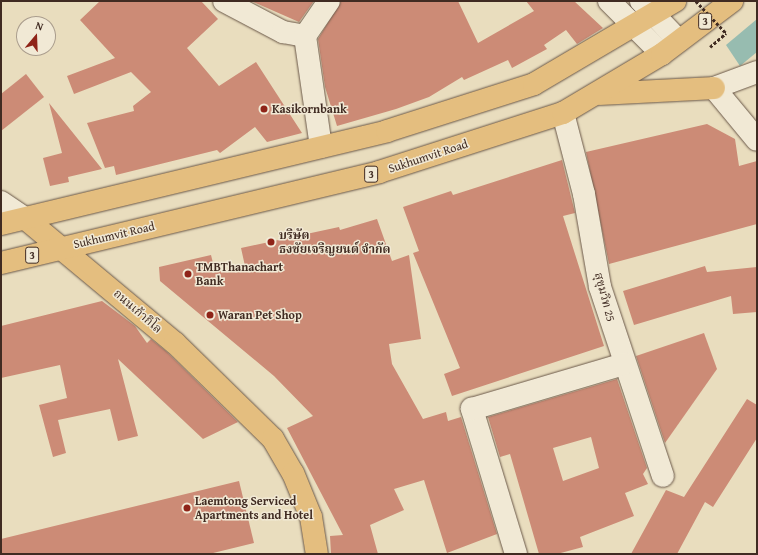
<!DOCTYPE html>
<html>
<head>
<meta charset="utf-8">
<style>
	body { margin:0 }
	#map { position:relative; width:758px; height:555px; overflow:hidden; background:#e9ddbe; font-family:"Gentium Book Plus","Noto Serif Thai",serif }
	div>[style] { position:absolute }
	.water>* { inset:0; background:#97bcb0 }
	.building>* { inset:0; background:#cc8b76 }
	.path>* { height:2.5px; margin-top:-1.25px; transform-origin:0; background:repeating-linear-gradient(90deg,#402b22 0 3px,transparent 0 5px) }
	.roads { filter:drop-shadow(0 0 1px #6a5849) drop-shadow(0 0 1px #6a5849) }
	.minor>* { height:22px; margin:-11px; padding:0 11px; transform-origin:11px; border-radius:11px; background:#f1e9d5 }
	.major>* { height:22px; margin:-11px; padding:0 11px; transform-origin:11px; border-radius:11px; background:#e4be7f }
	.highway>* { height:22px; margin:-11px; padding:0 11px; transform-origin:11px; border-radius:11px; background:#e4be7f }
	.path-bridge>* { height:2.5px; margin-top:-1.25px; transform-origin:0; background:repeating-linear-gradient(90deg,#402b22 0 3px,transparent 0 5px) }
	.dots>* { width:11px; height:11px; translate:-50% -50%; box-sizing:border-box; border:2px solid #f1e9d5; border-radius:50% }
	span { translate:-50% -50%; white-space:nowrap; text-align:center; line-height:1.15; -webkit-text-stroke:3px #f1e9d5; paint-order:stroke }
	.shield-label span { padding:1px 3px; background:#f1e9d5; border:1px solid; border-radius:3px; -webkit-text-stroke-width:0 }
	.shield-label { font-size:11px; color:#402b22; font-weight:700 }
	.poi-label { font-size:12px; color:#402b22; font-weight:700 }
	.left { translate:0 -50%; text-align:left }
	.street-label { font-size:12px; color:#402b22 }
	.frame { position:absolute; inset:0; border:2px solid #402b22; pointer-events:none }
	.north { position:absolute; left:16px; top:16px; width:40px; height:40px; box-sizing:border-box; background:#f1e9d5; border:1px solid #aa9d8d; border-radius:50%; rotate:19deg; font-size:11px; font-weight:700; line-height:16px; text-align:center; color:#402b22 }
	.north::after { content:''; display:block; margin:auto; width:14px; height:18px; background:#8f2418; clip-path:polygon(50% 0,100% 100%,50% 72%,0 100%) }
</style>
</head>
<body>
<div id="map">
	<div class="water">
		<div style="clip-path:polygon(757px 19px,757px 52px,740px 66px,726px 45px)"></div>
	</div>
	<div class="building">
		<div style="clip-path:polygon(100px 1px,201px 1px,218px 19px,187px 48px,219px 86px,256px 62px,302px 133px,267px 142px,255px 127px,220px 153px,217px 150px,116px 175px,114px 166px,105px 168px,87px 123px,134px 111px,133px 106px,151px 92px,131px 72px,74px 94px,67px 76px,115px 58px,80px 20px)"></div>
		<div style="clip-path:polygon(251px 1px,314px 1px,299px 22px)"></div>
		<div style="clip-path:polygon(341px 1px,458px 1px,478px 43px,534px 11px,526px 1px,574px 1px,603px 28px,577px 44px,566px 30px,544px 45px,547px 49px,512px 68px,508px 60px,464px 80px,462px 77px,429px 97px,396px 109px,337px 126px,325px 87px,318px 39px)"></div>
		<div style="clip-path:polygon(26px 74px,44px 97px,1px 131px,1px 94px)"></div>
		<div style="clip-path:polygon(49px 103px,102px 169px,68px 177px,69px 182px,50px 186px,43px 158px,62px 153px)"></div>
		<div style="clip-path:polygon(707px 124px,735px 139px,739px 166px,757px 161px,757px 224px,609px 264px,586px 152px)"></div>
		<div style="clip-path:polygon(562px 160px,575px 213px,563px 216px,604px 346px,452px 396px,444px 374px,460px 368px,413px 253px,419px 251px,403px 207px,451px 191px,453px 195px)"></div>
		<div style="clip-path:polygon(377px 219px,392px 261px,409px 255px,421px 339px,389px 344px,392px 364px,423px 419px,446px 412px,448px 421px,461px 417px,497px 534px,447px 553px,424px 480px,394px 489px,404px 510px,370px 525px,378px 554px,331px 554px,330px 536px,343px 535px,287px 428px,313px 416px,274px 376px,160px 281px,159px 267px,211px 255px,215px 271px,245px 266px,241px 248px,339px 227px,340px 230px)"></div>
		<div style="clip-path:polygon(705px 266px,707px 272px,757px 267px,757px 312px,733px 314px,731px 296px,634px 325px,623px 291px)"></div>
		<div style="clip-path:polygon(102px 301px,135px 326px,147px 343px,151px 339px,167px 352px,238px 422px,203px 439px,118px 359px,138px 436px,118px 441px,110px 409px,58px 420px,66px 453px,53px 457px,39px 405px,67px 398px,60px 365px,1px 378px,1px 326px)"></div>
		<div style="clip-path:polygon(704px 333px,717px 369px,665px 443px,636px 356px)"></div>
		<div style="clip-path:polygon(evenodd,617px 379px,647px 468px,643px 474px,648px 484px,625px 493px,634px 516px,580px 537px,583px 547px,557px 554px,539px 554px,510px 454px,500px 457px,488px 417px,617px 379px,591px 437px,599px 468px,563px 481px,553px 448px,591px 437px)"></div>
		<div style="clip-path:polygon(747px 399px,757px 405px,757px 438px,713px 507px,705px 502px,677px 554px,631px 554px,666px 490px,684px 497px)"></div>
		<div style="clip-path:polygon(239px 481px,254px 543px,209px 554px,1px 554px,1px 539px)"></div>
	</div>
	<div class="path">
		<div style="left:710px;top:47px;width:21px;rotate:-41deg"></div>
	</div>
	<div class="roads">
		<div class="minor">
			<div style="left:224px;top:1px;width:67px;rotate:27.7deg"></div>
			<div style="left:283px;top:32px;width:22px;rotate:10deg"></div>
			<div style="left:305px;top:36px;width:42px;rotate:-55.6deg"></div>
			<div style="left:609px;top:1px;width:75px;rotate:45deg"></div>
			<div style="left:641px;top:1px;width:55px;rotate:46.5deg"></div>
			<div style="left:305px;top:36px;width:112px;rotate:81.8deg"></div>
			<div style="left:757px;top:72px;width:46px;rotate:159.6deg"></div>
			<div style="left:714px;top:88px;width:67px;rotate:50.4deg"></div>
			<div style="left:563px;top:113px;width:84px;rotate:75.5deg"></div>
			<div style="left:584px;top:194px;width:94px;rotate:80.2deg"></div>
			<div style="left:600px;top:287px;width:199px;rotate:71.6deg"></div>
			<div style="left:1px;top:202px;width:30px;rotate:34deg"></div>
			<div style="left:516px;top:554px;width:152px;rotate:-106.9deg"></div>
			<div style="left:472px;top:409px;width:159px;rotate:-16.5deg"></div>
		</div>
		<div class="major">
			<div style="left:26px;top:219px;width:194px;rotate:39.8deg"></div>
			<div style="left:175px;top:343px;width:137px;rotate:44.4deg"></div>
			<div style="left:273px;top:439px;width:39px;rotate:60deg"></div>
			<div style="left:293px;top:473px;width:48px;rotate:67.8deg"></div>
			<div style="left:311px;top:517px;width:37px;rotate:81deg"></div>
		</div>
		<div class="highway">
			<div style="left:600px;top:94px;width:114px;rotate:-3deg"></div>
			<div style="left:1px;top:224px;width:397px;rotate:-13.5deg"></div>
			<div style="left:387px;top:131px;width:154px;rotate:-17.7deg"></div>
			<div style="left:534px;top:84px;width:164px;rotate:-30.5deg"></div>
			<div style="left:1px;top:263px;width:389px;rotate:-13.5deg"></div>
			<div style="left:379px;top:172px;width:193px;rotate:-17.8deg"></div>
			<div style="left:563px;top:113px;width:115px;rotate:-30.8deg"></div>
			<div style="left:662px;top:54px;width:88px;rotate:-37.1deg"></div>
		</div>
	</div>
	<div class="path-bridge">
		<div style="left:696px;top:1px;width:44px;rotate:46.8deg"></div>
	</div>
	<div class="dots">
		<div style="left:264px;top:109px;background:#8f2418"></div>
		<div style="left:271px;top:242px;background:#8f2418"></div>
		<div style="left:188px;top:274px;background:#8f2418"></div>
		<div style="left:210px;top:315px;background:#8f2418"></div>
		<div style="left:187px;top:508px;background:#8f2418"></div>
	</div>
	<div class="shield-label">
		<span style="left:705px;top:21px">3</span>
		<span style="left:371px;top:174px">3</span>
		<span style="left:32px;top:255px">3</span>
	</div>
	<div class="poi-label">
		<span class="left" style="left:272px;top:109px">Kasikornbank</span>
		<span class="left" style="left:279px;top:242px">บริษัต<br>ธงชัยเจริญยนต์ จำกัด</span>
		<span class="left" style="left:196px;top:274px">TMBThanachart<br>Bank</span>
		<span class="left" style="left:218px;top:315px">Waran Pet Shop</span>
		<span class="left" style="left:195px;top:508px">Laemtong Serviced<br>Apartments and Hotel</span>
	</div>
	<div class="street-label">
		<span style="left:428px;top:156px;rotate:-18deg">Sukhumvit Road</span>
		<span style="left:114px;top:235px;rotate:-13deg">Sukhumvit Road</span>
		<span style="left:605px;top:297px;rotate:75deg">สุขุมวิท 25</span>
		<span style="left:138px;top:311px;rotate:41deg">ถนนเก้ากิโล</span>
	</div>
	<div class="frame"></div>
	<div class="north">N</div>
</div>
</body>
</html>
